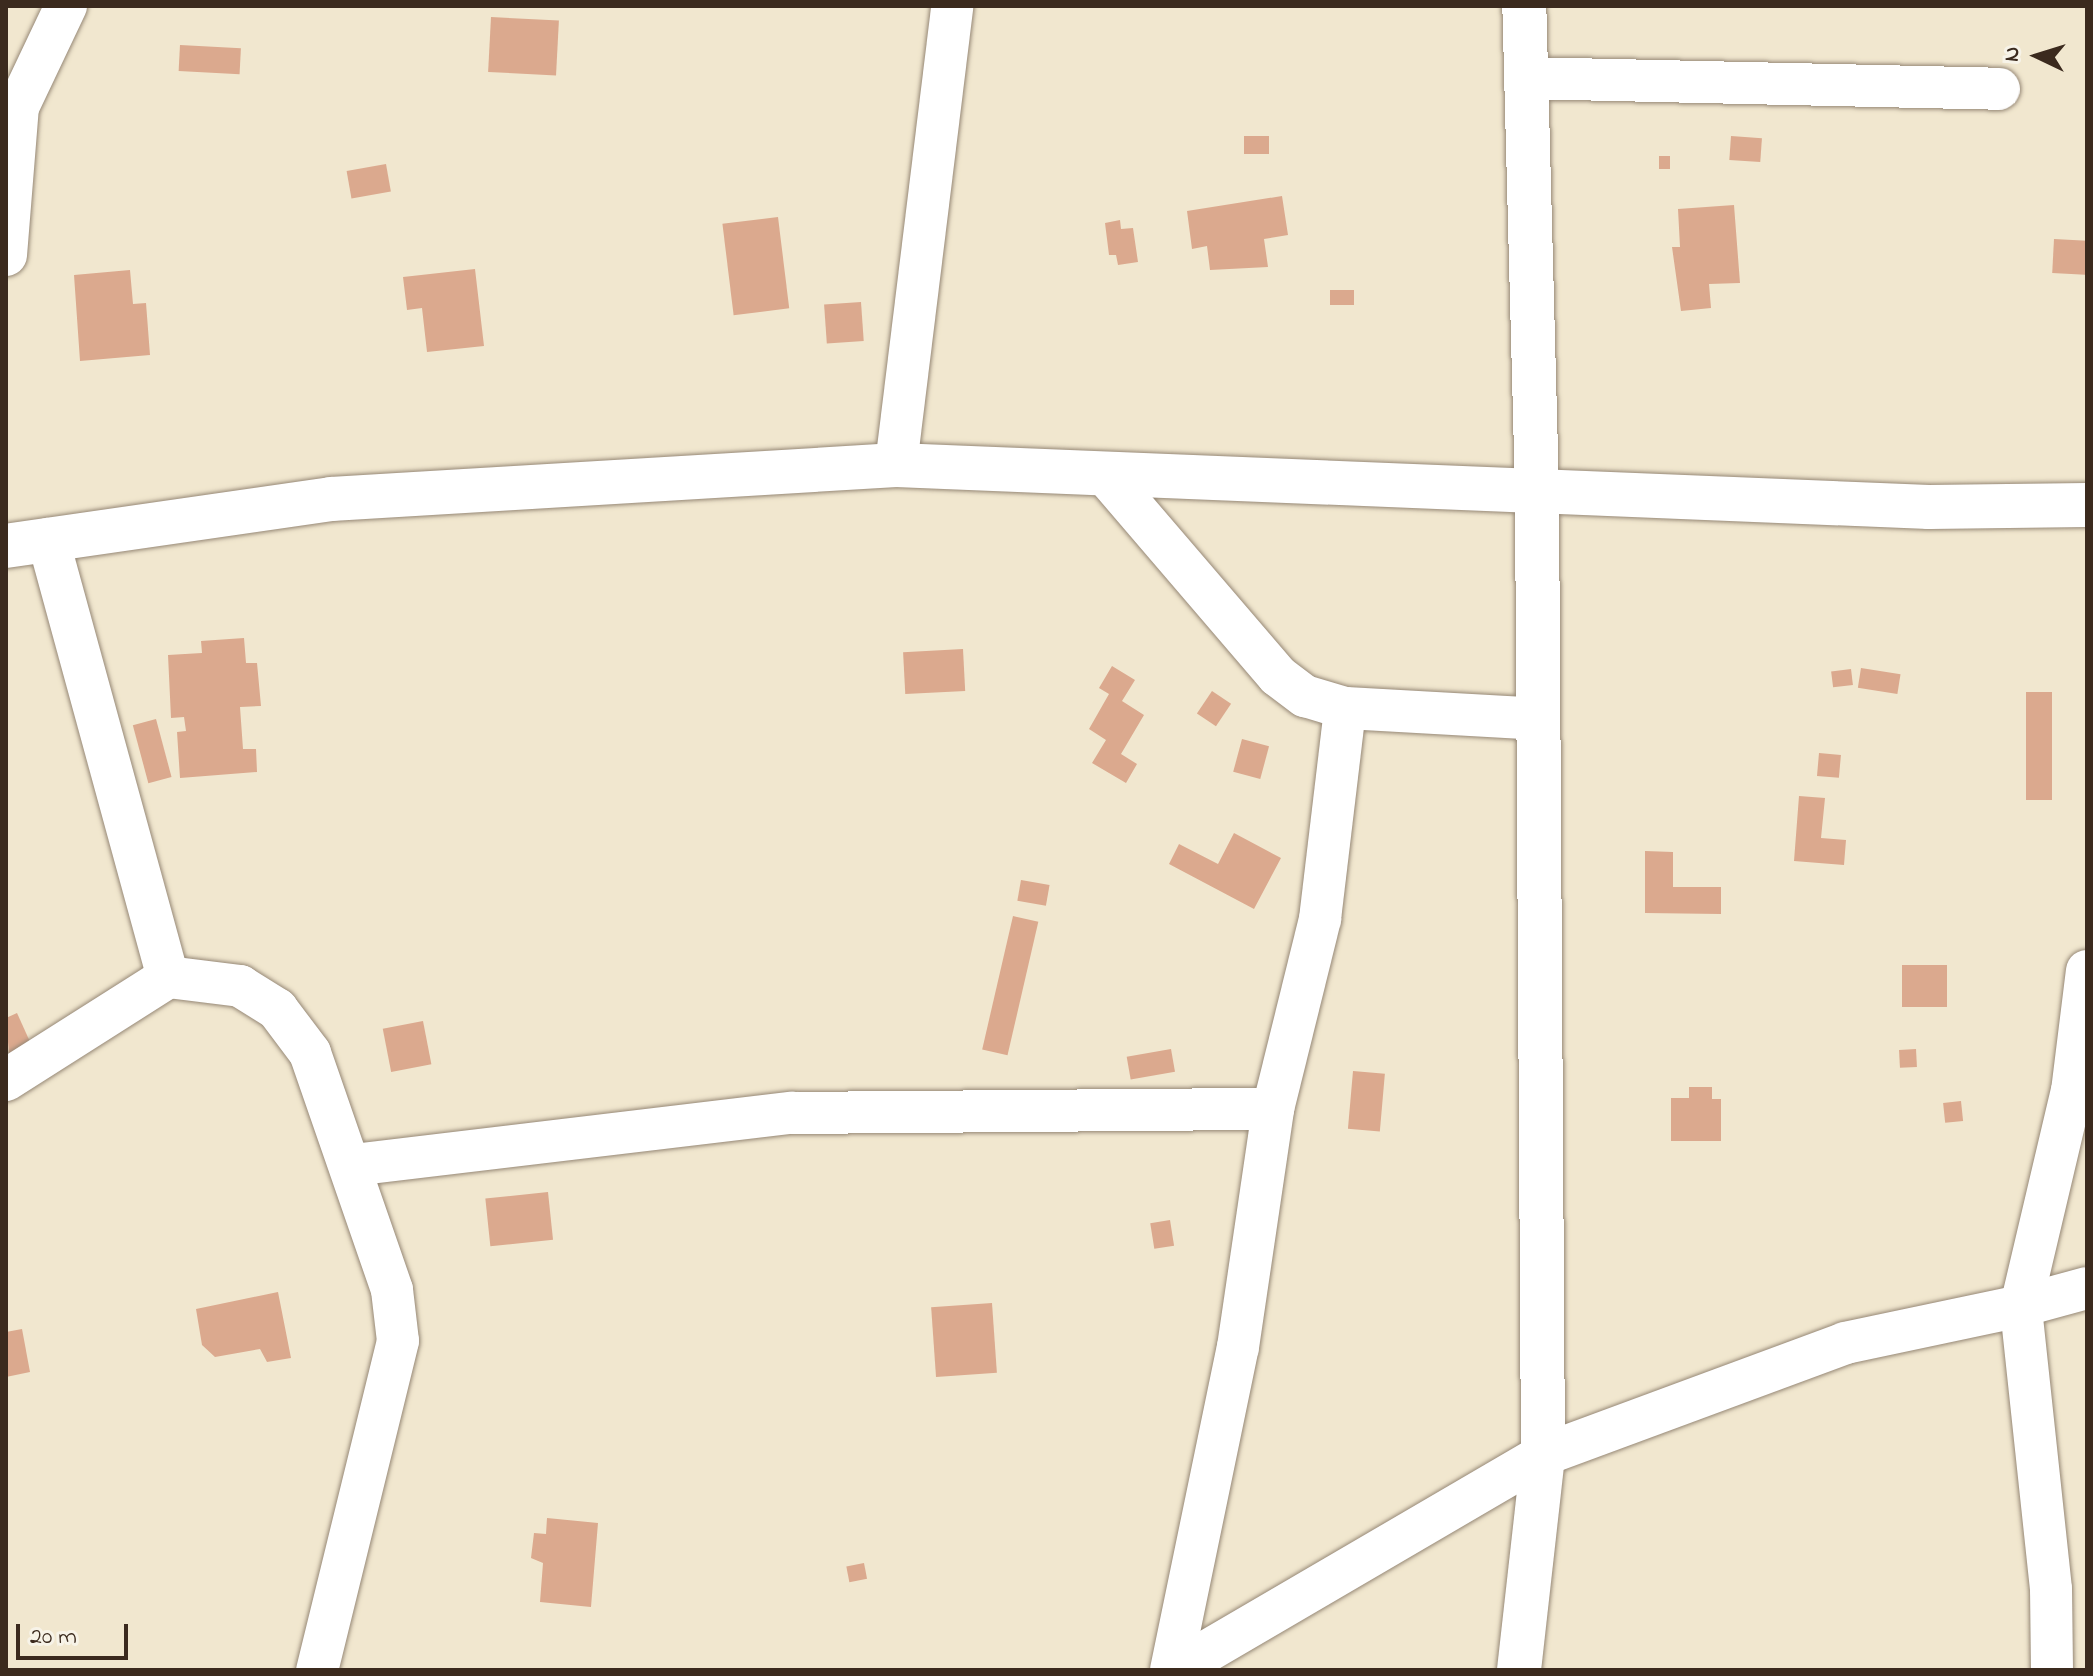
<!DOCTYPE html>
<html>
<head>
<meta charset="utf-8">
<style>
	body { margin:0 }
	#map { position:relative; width:2093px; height:1676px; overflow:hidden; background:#f1e7cf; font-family:"Indie Flower",sans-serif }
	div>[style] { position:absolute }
	.building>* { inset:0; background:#dba98e; transform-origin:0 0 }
	.roads { filter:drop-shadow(0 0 2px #968876) drop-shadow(0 0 2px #968876) }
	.minor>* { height:42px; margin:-21px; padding:0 21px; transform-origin:21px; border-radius:21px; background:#fff }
	.tertiary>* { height:44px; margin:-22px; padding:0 22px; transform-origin:22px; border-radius:22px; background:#fff }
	span { translate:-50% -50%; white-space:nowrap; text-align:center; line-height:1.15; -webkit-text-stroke:8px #f7f3e8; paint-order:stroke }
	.frame { position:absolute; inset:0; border:8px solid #3b2a1e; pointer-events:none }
	.north { position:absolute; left:1997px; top:16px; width:80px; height:80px; -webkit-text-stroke:6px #f7f3e8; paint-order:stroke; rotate:274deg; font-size:22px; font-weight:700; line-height:32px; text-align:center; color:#3b2a1e }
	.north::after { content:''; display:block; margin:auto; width:28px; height:36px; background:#3b2a1e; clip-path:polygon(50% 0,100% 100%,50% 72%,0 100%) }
	.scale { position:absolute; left:16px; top:1624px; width:112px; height:36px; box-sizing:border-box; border:4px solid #3b2a1e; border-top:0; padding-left:10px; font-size:24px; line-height:28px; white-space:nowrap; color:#3b2a1e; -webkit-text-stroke:6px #f7f3e8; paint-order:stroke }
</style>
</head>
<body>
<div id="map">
	<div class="building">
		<div style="left:491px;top:17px;width:68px;height:55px;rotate:3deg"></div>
		<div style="left:180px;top:45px;width:61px;height:26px;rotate:3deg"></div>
		<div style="left:1244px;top:136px;width:25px;height:18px"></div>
		<div style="left:1731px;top:136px;width:31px;height:24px;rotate:4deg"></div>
		<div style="left:1659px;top:156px;width:11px;height:13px"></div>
		<div style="left:386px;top:164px;width:28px;height:40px;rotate:80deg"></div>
		<div style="clip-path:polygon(1282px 196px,1288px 235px,1264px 239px,1268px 267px,1210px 270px,1207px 246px,1192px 249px,1187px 211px)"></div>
		<div style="clip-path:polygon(1734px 205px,1740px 283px,1709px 284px,1711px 308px,1681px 311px,1672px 247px,1680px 247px,1678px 209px)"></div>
		<div style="left:778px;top:217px;width:92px;height:56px;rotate:83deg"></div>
		<div style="clip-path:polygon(1120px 220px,1121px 229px,1133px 228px,1138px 262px,1118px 265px,1116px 255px,1109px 255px,1105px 223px)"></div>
		<div style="left:2054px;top:239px;width:33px;height:34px;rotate:3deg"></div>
		<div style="clip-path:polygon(475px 269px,484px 346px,427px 352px,422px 308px,407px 310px,403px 277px)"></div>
		<div style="clip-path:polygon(130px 270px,133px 304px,146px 303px,150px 355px,80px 361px,74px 275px)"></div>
		<div style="left:1354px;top:290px;width:15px;height:24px;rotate:90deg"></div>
		<div style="left:861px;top:302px;width:39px;height:37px;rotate:86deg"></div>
		<div style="clip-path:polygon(244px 638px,246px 663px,257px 663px,261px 706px,240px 707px,243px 749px,256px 749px,257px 772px,180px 778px,177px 732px,186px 731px,184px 717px,171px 718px,168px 655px,202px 653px,201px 641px)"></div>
		<div style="left:963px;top:649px;width:42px;height:60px;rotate:87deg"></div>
		<div style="clip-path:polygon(1112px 666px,1135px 680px,1122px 701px,1144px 715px,1121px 754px,1137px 764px,1126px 783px,1092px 763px,1106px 740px,1089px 729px,1109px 694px,1099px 688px)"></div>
		<div style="left:1861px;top:668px;width:40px;height:20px;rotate:9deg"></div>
		<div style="left:1851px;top:669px;width:16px;height:20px;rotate:83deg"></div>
		<div style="left:1212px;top:691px;width:23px;height:27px;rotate:34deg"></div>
		<div style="left:2026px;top:692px;width:26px;height:108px"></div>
		<div style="left:156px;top:719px;width:60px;height:24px;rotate:75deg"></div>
		<div style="left:1242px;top:739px;width:28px;height:34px;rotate:15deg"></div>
		<div style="left:1819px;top:753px;width:22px;height:23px;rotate:5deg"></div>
		<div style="clip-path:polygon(1799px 796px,1825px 798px,1821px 838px,1846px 840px,1844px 865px,1794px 861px)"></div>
		<div style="clip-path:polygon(1234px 833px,1281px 858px,1254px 909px,1169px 864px,1179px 844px,1218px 864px)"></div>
		<div style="clip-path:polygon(1645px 851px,1673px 852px,1673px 887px,1721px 887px,1721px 914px,1645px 913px)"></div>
		<div style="left:1021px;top:880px;width:29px;height:21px;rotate:10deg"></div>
		<div style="left:1013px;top:916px;width:26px;height:137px;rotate:13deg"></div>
		<div style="left:1902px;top:965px;width:45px;height:42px"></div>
		<div style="clip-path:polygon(17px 1013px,31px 1044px,9px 1054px,6px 1018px)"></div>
		<div style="left:423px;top:1021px;width:44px;height:41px;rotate:79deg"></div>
		<div style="left:1171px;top:1049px;width:23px;height:45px;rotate:80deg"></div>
		<div style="left:1916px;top:1049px;width:18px;height:17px;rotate:87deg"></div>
		<div style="left:1353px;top:1071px;width:32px;height:58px;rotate:5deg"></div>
		<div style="clip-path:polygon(1689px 1087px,1712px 1087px,1712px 1099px,1721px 1099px,1721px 1141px,1671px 1141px,1671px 1098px,1689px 1098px)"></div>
		<div style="left:1961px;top:1101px;width:20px;height:18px;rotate:84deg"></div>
		<div style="left:548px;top:1192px;width:48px;height:63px;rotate:84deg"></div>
		<div style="left:1170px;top:1220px;width:26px;height:20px;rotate:81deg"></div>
		<div style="clip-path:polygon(278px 1292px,291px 1358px,267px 1362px,260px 1349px,215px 1357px,202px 1345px,196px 1309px)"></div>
		<div style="left:992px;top:1303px;width:70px;height:61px;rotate:86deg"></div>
		<div style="clip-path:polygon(22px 1329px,30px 1372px,6px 1377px,6px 1332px)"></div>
		<div style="clip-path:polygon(547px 1518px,598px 1523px,591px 1607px,540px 1602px,543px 1563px,531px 1558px,534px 1533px,546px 1534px)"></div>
		<div style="left:864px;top:1563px;width:16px;height:18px;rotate:79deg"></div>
	</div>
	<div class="roads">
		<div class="minor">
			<div style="left:1525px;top:78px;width:474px;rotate:1.3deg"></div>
			<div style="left:6px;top:255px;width:148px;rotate:-85.4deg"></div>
			<div style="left:18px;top:107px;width:112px;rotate:-64.6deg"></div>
			<div style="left:896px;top:465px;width:462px;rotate:-83deg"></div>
			<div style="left:1104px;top:473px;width:267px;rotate:49.4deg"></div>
			<div style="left:1278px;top:676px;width:34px;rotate:37deg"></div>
			<div style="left:1305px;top:696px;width:42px;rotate:16.7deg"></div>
			<div style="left:1345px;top:708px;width:194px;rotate:3.2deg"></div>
			<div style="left:48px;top:539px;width:454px;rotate:74.7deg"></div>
			<div style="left:168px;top:977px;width:73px;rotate:7.1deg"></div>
			<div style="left:240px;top:986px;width:44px;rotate:31.9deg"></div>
			<div style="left:277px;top:1009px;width:55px;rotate:53.1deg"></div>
			<div style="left:310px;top:1053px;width:251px;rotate:70.9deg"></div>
			<div style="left:392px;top:1290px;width:51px;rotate:83.3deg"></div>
			<div style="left:398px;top:1341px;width:339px;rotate:103.8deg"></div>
			<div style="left:6px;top:1080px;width:192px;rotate:-32.4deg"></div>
			<div style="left:353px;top:1165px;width:442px;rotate:-6.8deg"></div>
			<div style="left:792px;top:1113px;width:481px;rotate:-0.5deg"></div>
			<div style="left:1171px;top:1670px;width:330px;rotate:-78.3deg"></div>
			<div style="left:1238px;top:1347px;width:241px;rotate:-81.6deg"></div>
			<div style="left:1273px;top:1109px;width:196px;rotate:-76.1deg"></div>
			<div style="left:1320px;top:919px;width:212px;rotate:-83.2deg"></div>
			<div style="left:1175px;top:1670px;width:426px;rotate:-30.3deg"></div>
			<div style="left:1543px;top:1455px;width:322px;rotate:-20.3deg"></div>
			<div style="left:1845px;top:1343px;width:180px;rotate:-11.9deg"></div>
			<div style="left:2021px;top:1306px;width:221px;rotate:-76.7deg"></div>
			<div style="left:2072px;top:1091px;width:121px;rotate:-82.9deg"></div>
			<div style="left:2052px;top:1670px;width:81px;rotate:-90.7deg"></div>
			<div style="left:2051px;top:1589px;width:285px;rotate:-96.1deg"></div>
			<div style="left:2021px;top:1306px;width:68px;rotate:-15.3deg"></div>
		</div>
		<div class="tertiary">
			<div style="left:6px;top:546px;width:328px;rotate:-8.2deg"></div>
			<div style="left:331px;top:499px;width:566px;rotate:-3.44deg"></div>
			<div style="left:896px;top:465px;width:1034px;rotate:2.33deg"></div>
			<div style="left:1929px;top:507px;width:158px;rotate:-0.7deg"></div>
			<div style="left:1519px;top:1670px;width:216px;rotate:-83.6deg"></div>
			<div style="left:1543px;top:1455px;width:964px;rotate:-90.36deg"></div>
			<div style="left:1537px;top:491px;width:485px;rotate:-91.5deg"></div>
		</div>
	</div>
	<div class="frame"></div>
	<div class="north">N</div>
	<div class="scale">20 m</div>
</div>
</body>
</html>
